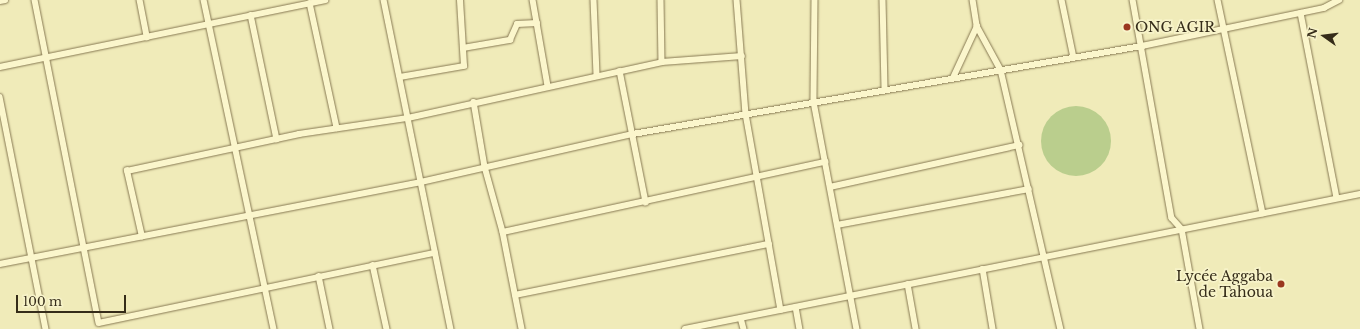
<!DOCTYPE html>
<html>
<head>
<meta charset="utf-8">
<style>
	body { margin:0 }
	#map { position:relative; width:1360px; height:329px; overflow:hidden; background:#f0ebb9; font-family:"Libre Baskerville",serif }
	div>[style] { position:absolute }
	.green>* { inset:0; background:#bace8d }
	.round { border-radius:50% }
	.roads { filter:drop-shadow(0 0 1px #877953) drop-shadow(0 0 1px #877953) }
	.street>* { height:5.5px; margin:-2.75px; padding:0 2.75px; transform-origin:2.75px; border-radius:2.75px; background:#fbf6cc }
	.dots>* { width:11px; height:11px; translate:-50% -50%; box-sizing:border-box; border:2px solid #f7f3c9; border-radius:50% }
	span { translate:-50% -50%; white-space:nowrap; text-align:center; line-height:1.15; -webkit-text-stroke:3.5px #f7f3c9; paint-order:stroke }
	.poi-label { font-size:14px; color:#352c19 }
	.left { translate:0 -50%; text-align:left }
	.right { translate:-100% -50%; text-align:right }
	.north { position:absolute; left:1304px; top:16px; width:40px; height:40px; -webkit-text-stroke:3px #f7f3c9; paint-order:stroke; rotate:284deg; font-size:11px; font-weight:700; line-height:16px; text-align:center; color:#352c19 }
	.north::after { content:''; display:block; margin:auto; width:14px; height:18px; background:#352c19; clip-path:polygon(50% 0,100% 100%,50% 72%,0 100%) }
	.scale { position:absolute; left:16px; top:295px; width:110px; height:18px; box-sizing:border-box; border:2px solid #352c19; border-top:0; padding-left:5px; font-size:12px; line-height:14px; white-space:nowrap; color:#352c19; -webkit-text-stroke:3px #f7f3c9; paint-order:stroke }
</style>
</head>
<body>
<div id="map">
	<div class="green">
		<div class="round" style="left:1041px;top:106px;width:70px;height:70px"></div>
	</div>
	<div class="roads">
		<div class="street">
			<div style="left:35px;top:0;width:329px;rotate:78.8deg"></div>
			<div style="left:99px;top:323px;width:343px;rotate:-11.8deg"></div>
			<div style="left:140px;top:0;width:38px;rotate:79deg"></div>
			<div style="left:204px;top:0;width:336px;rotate:78deg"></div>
			<div style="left:384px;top:0;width:336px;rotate:78.5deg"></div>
			<div style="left:533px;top:0;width:87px;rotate:80.1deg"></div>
			<div style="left:594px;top:0;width:76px;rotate:87.7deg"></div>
			<div style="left:661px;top:0;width:62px;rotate:89.1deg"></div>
			<div style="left:737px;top:0;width:114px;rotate:85.5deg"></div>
			<div style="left:746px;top:114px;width:199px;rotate:79.9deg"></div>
			<div style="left:815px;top:0;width:102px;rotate:90.6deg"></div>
			<div style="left:814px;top:102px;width:231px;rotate:79.3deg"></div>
			<div style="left:883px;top:0;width:90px;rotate:88.7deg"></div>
			<div style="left:973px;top:0;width:26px;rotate:81deg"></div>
			<div style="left:977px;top:26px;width:50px;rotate:61.4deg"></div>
			<div style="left:1001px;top:70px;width:266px;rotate:77deg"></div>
			<div style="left:1062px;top:0;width:59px;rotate:78.3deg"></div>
			<div style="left:1133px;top:0;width:221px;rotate:79.9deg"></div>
			<div style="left:1172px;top:218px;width:15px;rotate:48deg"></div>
			<div style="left:1182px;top:229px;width:102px;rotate:79.8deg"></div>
			<div style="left:1218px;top:0;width:218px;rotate:78.1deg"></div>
			<div style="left:0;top:1px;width:5px;rotate:-11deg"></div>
			<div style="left:310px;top:3px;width:128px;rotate:77.8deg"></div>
			<div style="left:1301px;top:13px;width:188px;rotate:79deg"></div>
			<div style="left:251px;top:15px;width:127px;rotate:78.2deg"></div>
			<div style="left:463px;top:48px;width:48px;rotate:-9.7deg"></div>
			<div style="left:510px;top:40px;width:17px;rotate:-66deg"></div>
			<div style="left:517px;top:24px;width:20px;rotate:-3deg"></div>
			<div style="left:0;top:67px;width:332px;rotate:-11.6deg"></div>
			<div style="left:620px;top:71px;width:134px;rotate:78.8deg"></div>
			<div style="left:400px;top:77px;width:65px;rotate:-9.8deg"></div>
			<div style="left:464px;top:66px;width:66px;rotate:-93.5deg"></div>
			<div style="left:953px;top:78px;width:57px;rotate:-65.2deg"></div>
			<div style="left:0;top:97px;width:237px;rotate:78.8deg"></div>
			<div style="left:474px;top:102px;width:66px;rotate:80.4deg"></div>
			<div style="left:485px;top:167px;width:67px;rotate:74.5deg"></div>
			<div style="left:503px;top:232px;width:99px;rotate:78.9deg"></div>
			<div style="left:830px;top:187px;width:194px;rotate:-12.5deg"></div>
			<div style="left:837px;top:225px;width:195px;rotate:-10.6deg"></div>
			<div style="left:503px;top:232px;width:330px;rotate:-12.3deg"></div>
			<div style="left:142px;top:237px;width:68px;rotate:-102.8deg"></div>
			<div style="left:127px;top:171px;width:176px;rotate:-12.1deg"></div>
			<div style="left:299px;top:134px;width:110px;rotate:-8.4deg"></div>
			<div style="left:408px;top:118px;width:260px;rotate:-12.4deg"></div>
			<div style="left:662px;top:62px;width:80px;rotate:-4.3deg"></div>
			<div style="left:0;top:264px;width:429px;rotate:-11deg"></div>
			<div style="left:421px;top:182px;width:217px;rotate:-12.8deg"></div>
			<div style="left:633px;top:134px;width:517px;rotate:-9.81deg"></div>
			<div style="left:1142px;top:46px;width:186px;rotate:-11.8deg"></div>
			<div style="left:1324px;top:8px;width:17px;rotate:-28deg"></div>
			<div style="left:373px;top:265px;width:66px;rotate:77.7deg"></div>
			<div style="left:983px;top:269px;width:61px;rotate:80.5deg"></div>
			<div style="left:319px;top:276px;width:54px;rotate:78.3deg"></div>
			<div style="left:908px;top:284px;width:46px;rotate:79.9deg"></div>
			<div style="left:515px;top:295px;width:259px;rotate:-11.4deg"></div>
			<div style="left:796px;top:307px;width:22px;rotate:80deg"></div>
			<div style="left:741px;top:318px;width:11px;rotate:75deg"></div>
			<div style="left:685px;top:329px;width:688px;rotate:-11.31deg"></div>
		</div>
	</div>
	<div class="dots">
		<div style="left:1127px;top:27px;background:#9a371f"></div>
		<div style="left:1281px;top:284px;background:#9a371f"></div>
	</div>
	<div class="poi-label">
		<span class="left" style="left:1135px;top:27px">ONG AGIR</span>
		<span class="right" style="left:1273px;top:284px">Lycée Aggaba<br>de Tahoua</span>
	</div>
	<div class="north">N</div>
	<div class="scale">100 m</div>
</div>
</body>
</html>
